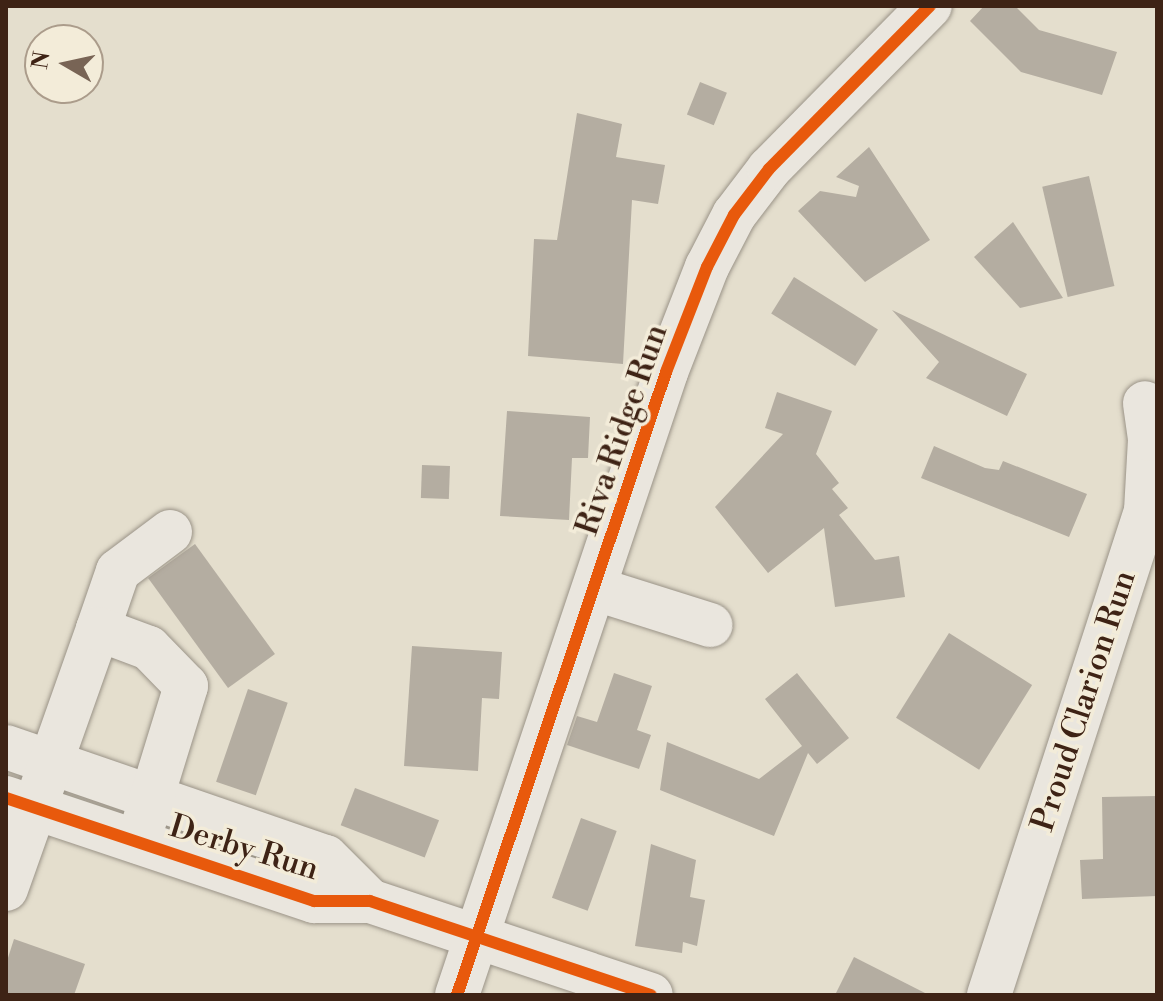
<!DOCTYPE html>
<html>
<head>
<meta charset="utf-8">
<style>
	body { margin:0 }
	#map { position:relative; width:1163px; height:1001px; overflow:hidden; background:#e4decd; font-family:"Libre Bodoni",serif }
	div>[style] { position:absolute }
	.building>* { inset:0; background:#b4ada1; transform-origin:0 0 }
	.roads { filter:drop-shadow(0 0 2px #9a9387) drop-shadow(0 0 2px #9a9387) }
	.minor>* { height:44px; margin:-22px; padding:0 22px; transform-origin:22px; border-radius:22px; background:#eae6de }
	.cycleway>* { height:12px; margin:-6px; padding:0 6px; transform-origin:6px; border-radius:6px; background:#e8590c }
	span { translate:-50% -50%; white-space:nowrap; text-align:center; line-height:1.15; -webkit-text-stroke:7px #f3ecd9; paint-order:stroke }
	.street-label { font-size:32px; color:#3e2315 }
	.frame { position:absolute; inset:0; border:8px solid #3e2315; pointer-events:none }
	.north { position:absolute; left:24px; top:24px; width:80px; height:80px; box-sizing:border-box; background:#f3ecd9; border:2px solid #ab9c8b; border-radius:50%; rotate:279deg; font-size:22px; font-weight:700; line-height:32px; text-align:center; color:#3e2315 }
	.north::after { content:''; display:block; margin:auto; width:28px; height:36px; background:#786455; clip-path:polygon(50% 0,100% 100%,50% 72%,0 100%) }
</style>
</head>
<body>
<div id="map">
	<div class="building">
		<div style="clip-path:polygon(984px 6px,1015px 6px,1039px 30px,1117px 52px,1102px 95px,1021px 72px,970px 21px)"></div>
		<div style="left:700px;top:82px;width:29px;height:35px;rotate:22deg"></div>
		<div style="clip-path:polygon(577px 113px,622px 124px,616px 157px,665px 165px,658px 204px,632px 200px,623px 364px,528px 356px,534px 239px,557px 240px)"></div>
		<div style="clip-path:polygon(869px 147px,930px 240px,865px 282px,798px 211px,820px 191px,856px 197px,859px 186px,836px 177px)"></div>
		<div style="left:1089px;top:176px;width:113px;height:48px;rotate:77deg"></div>
		<div style="clip-path:polygon(1013px 222px,1063px 298px,1020px 308px,974px 257px)"></div>
		<div style="left:794px;top:277px;width:99px;height:43px;rotate:32deg"></div>
		<div style="clip-path:polygon(892px 310px,1027px 374px,1007px 416px,926px 378px,939px 362px)"></div>
		<div style="clip-path:polygon(777px 392px,832px 411px,816px 454px,839px 483px,832px 489px,848px 508px,839px 515px,875px 560px,899px 556px,905px 597px,835px 607px,824px 528px,768px 573px,715px 507px,783px 434px,765px 428px)"></div>
		<div style="clip-path:polygon(507px 411px,590px 417px,588px 458px,572px 458px,569px 520px,500px 516px)"></div>
		<div style="clip-path:polygon(934px 446px,985px 468px,999px 470px,1003px 461px,1087px 494px,1069px 537px,921px 478px)"></div>
		<div style="left:422px;top:465px;width:28px;height:33px;rotate:2deg"></div>
		<div style="left:195px;top:544px;width:136px;height:58px;rotate:54deg"></div>
		<div style="left:949px;top:633px;width:98px;height:100px;rotate:32deg"></div>
		<div style="clip-path:polygon(412px 646px,502px 652px,499px 699px,482px 698px,478px 771px,404px 766px)"></div>
		<div style="clip-path:polygon(614px 673px,652px 686px,637px 730px,651px 735px,639px 769px,567px 745px,577px 716px,597px 722px)"></div>
		<div style="clip-path:polygon(797px 673px,849px 738px,817px 764px,808px 753px,774px 836px,660px 790px,667px 742px,759px 779px,802px 746px,765px 699px)"></div>
		<div style="left:248px;top:689px;width:42px;height:98px;rotate:19deg"></div>
		<div style="left:355px;top:788px;width:90px;height:40px;rotate:21deg"></div>
		<div style="clip-path:polygon(1157px 796px,1157px 896px,1082px 899px,1080px 860px,1103px 859px,1102px 797px)"></div>
		<div style="left:581px;top:818px;width:38px;height:85px;rotate:20deg"></div>
		<div style="clip-path:polygon(651px 844px,696px 860px,690px 897px,705px 900px,697px 946px,683px 942px,682px 953px,635px 946px)"></div>
		<div style="clip-path:polygon(14px 939px,85px 964px,74px 995px,6px 995px,6px 964px)"></div>
		<div style="clip-path:polygon(854px 957px,929px 995px,835px 995px)"></div>
	</div>
	<div class="roads">
		<div class="minor">
			<div style="left:596px;top:589px;width:120px;rotate:17.5deg"></div>
			<div style="left:98px;top:629px;width:61px;rotate:-71deg"></div>
			<div style="left:118px;top:571px;width:65px;rotate:-36.9deg"></div>
			<div style="left:6px;top:747px;width:338px;rotate:19deg"></div>
			<div style="left:326px;top:857px;width:62px;rotate:45deg"></div>
			<div style="left:6px;top:798px;width:325px;rotate:18.5deg"></div>
			<div style="left:314px;top:901px;width:56px"></div>
			<div style="left:370px;top:901px;width:296px;rotate:18.5deg"></div>
			<div style="left:6px;top:889px;width:276px;rotate:-70.5deg"></div>
			<div style="left:98px;top:629px;width:54px;rotate:20.4deg"></div>
			<div style="left:149px;top:648px;width:53px;rotate:45.8deg"></div>
			<div style="left:186px;top:686px;width:163px;rotate:107.1deg"></div>
			<div style="left:457px;top:995px;width:657px;rotate:-71.45deg"></div>
			<div style="left:666px;top:372px;width:113px;rotate:-68.7deg"></div>
			<div style="left:707px;top:267px;width:59px;rotate:-62.6deg"></div>
			<div style="left:734px;top:215px;width:58px;rotate:-52.7deg"></div>
			<div style="left:769px;top:169px;width:229px;rotate:-45.4deg"></div>
			<div style="left:989px;top:995px;width:509px;rotate:-72.03deg"></div>
			<div style="left:1146px;top:511px;width:72px;rotate:-86.8deg"></div>
			<div style="left:1150px;top:439px;width:36px;rotate:-98deg"></div>
		</div>
	</div>
	<div class="cycleway">
		<div style="left:6px;top:798px;width:325px;rotate:18.5deg"></div>
		<div style="left:314px;top:901px;width:56px"></div>
		<div style="left:370px;top:901px;width:296px;rotate:18.5deg"></div>
		<div style="left:457px;top:995px;width:657px;rotate:-71.45deg"></div>
		<div style="left:666px;top:372px;width:113px;rotate:-68.7deg"></div>
		<div style="left:707px;top:267px;width:59px;rotate:-62.6deg"></div>
		<div style="left:734px;top:215px;width:58px;rotate:-52.7deg"></div>
		<div style="left:769px;top:169px;width:229px;rotate:-45.4deg"></div>
	</div>
	<div class="street-label">
		<span style="left:622px;top:430px;rotate:-71deg">Riva Ridge Run</span>
		<span style="left:1084px;top:701px;rotate:-72deg">Proud Clarion Run</span>
		<span style="left:244px;top:848px;rotate:17deg">Derby Run</span>
	</div>
	<div class="frame"></div>
	<div class="north">N</div>
</div>
</body>
</html>
